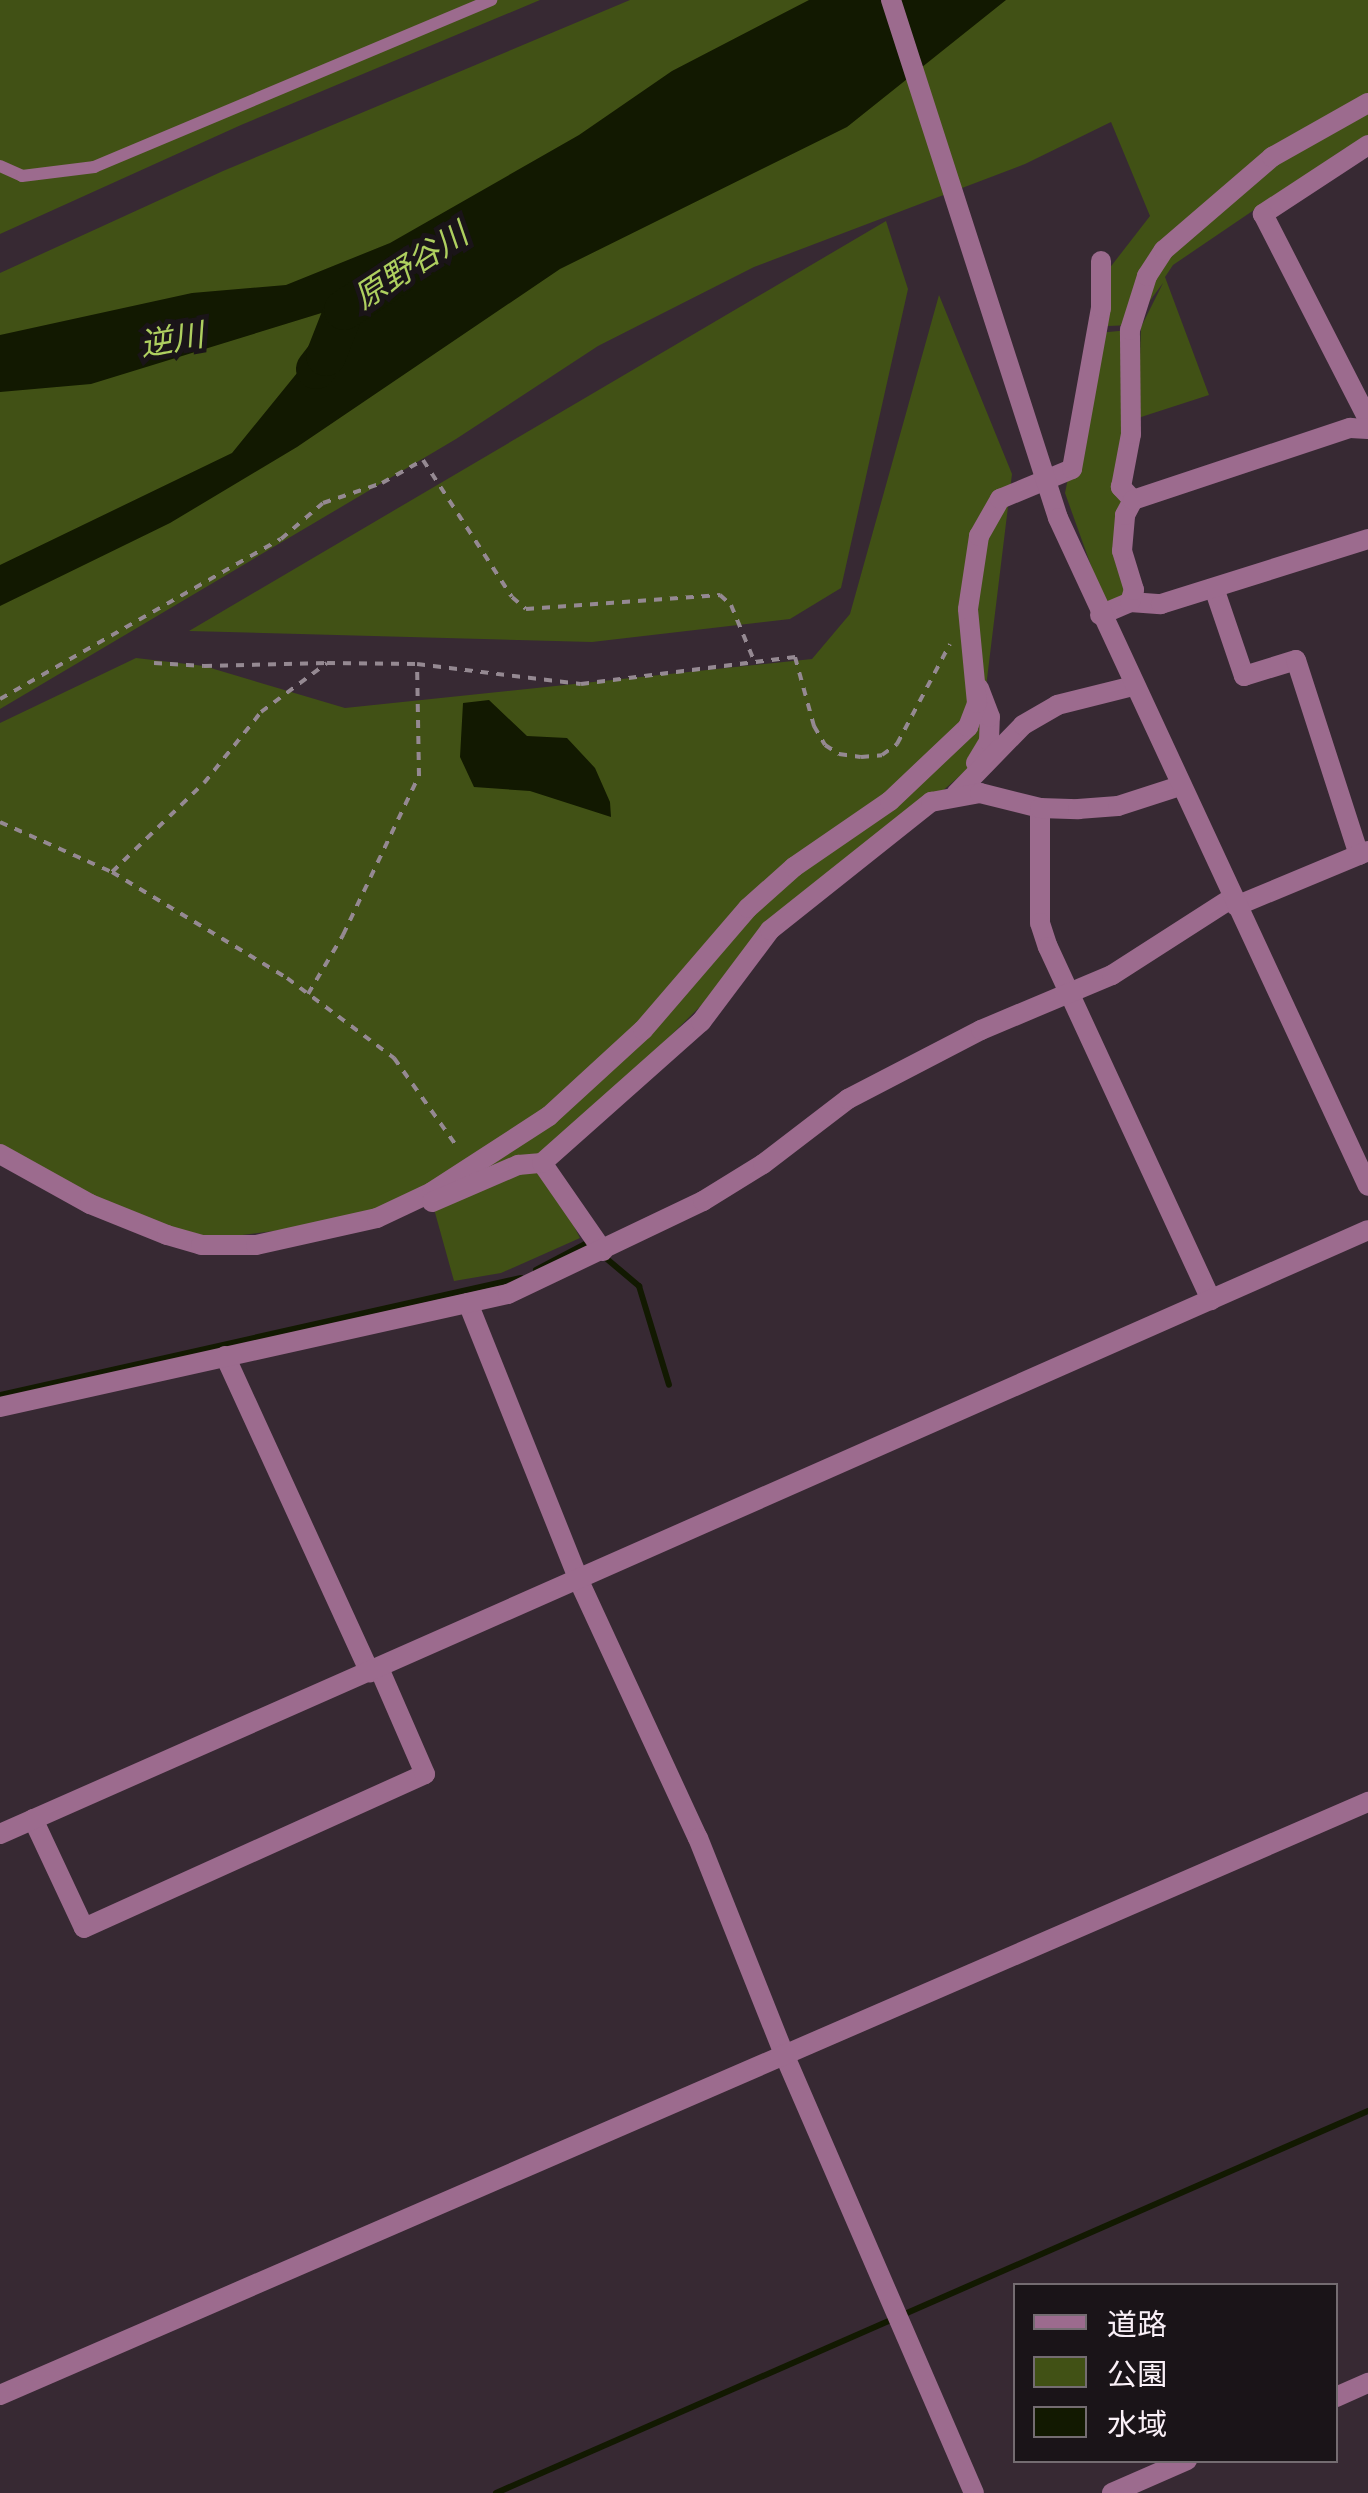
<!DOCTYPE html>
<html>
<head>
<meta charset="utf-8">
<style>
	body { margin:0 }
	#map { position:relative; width:1368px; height:2493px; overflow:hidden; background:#372933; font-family:Montserrat,"Noto Sans JP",sans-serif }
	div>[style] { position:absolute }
	.green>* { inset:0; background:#415115 }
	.water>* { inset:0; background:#121901 }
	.stream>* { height:6px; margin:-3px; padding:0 3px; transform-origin:3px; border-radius:3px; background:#121901 }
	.river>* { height:40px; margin:-20px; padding:0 20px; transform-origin:20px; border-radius:20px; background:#121901 }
	.path>* { height:4px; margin-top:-2px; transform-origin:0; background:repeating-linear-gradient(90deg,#958992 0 8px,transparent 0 16px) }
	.service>* { height:12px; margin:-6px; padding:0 6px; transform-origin:6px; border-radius:6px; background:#9c6b8e }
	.minor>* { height:20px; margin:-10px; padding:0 10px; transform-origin:10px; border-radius:10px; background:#9c6b8e }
	.tertiary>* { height:20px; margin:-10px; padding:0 10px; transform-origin:10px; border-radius:10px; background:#9c6b8e }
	span { translate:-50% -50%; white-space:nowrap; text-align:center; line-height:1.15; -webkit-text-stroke:10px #1a1418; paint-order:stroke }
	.water-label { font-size:32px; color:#aecf5f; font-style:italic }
	.legend { position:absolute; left:1013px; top:2283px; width:325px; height:180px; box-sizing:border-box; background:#1a1418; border:2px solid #746c71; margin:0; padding:12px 18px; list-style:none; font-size:30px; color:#faf0f7 }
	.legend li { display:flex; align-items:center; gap:20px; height:50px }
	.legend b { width:50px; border:2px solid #746c71 }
</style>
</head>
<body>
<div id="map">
	<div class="green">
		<div style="clip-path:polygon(0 0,540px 0,241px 125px,0 234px)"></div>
		<div style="clip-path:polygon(630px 0,1368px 0,1368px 139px,1344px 149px,1173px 265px,1165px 277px,1209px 395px,1138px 418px,1141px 327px,1163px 283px,1132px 325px,1108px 326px,1105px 274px,1150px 216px,1111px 122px,1025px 164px,754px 267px,598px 346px,456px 439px,0 709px,0 273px,223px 171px)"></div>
		<div style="clip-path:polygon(886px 221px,908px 289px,841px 588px,790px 619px,592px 642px,189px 631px)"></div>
		<div style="clip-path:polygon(939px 295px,1012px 474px,977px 761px,746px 961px,542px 1163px,580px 1238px,501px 1273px,454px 1281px,434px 1209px,473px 1187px,377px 1218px,188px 1242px,0 1155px,0 723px,136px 658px,204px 666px,345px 708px,812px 659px,850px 614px)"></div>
		<div style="clip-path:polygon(1130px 330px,1121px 487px,1133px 500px,1117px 530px,1132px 596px,1104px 602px,1065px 493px,1097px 333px)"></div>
	</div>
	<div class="water">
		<div style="clip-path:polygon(809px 0,1006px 0,847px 127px,560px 269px,297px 447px,170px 523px,0 606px,0 565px,232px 453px,354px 303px,91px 384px,0 392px,0 335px,192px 293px,286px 285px,390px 243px,579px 135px,672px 71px)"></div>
		<div style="clip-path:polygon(489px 700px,527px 736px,567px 738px,595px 768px,610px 802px,611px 817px,530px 791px,474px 787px,460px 757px,463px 703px)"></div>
	</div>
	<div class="stream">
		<div style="left:601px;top:1254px;width:50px;rotate:40.1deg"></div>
		<div style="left:639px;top:1286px;width:103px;rotate:73.1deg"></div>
		<div style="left:536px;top:1270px;width:58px;rotate:-27.9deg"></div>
		<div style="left:587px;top:1243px;width:5px;rotate:37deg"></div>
		<div style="left:0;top:1395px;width:534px;rotate:-12.66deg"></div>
		<div style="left:496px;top:2493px;width:952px;rotate:-23.66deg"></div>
	</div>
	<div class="river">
		<div style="left:316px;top:369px;width:16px;rotate:-52deg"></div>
		<div style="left:326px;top:356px;width:49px;rotate:-68.6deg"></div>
		<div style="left:344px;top:310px;width:66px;rotate:-33.2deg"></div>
	</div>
	<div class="path">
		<div style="left:154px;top:663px;width:50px;rotate:3.4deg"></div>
		<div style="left:204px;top:666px;width:123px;rotate:-1.4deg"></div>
		<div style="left:0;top:699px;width:323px;rotate:-29.7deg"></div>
		<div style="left:281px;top:539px;width:55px;rotate:-40.6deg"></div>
		<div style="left:323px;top:503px;width:62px;rotate:-18.7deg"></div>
		<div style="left:382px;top:483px;width:47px;rotate:-29.3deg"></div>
		<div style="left:423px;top:460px;width:163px;rotate:57deg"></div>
		<div style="left:512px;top:597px;width:18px;rotate:41deg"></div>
		<div style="left:526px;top:609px;width:195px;rotate:-4.1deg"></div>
		<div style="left:720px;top:595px;width:15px;rotate:42deg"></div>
		<div style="left:731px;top:605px;width:57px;rotate:67.5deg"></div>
		<div style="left:0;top:822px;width:123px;rotate:24.1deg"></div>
		<div style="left:112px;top:872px;width:205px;rotate:31.2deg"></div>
		<div style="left:287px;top:978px;width:134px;rotate:36.8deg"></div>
		<div style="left:394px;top:1058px;width:110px;rotate:54.6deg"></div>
		<div style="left:112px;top:872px;width:128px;rotate:-44.1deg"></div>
		<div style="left:204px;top:783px;width:91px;rotate:-51.2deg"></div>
		<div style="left:261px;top:712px;width:82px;rotate:-36.6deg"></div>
		<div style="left:327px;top:663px;width:90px;rotate:0.6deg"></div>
		<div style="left:417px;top:664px;width:165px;rotate:7deg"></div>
		<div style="left:581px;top:684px;width:216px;rotate:-7.2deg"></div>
		<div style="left:795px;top:657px;width:72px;rotate:74.6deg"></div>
		<div style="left:814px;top:726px;width:22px;rotate:60deg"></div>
		<div style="left:825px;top:745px;width:17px;rotate:33deg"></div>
		<div style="left:839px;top:754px;width:22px;rotate:8deg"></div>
		<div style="left:861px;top:757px;width:21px;rotate:-5deg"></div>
		<div style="left:882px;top:755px;width:19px;rotate:-36deg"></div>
		<div style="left:897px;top:744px;width:113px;rotate:-62.1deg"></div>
		<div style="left:308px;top:994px;width:69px;rotate:-59.3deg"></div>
		<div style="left:343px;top:935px;width:176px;rotate:-64.5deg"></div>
		<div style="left:419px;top:776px;width:110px;rotate:-91deg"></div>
	</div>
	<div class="service">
		<div style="left:0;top:166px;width:24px;rotate:24deg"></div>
		<div style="left:22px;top:176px;width:73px;rotate:-7.1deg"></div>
		<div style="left:94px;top:167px;width:431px;rotate:-22.8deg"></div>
	</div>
	<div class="minor">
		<div style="left:1368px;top:145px;width:126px;rotate:146.7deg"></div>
		<div style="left:1263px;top:214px;width:230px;rotate:62.9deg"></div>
		<div style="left:1133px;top:500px;width:18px;rotate:-133deg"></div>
		<div style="left:1121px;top:487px;width:54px;rotate:-79.3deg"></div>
		<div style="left:1131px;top:434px;width:104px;rotate:-90.6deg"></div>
		<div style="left:1130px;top:330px;width:57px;rotate:-72.5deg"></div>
		<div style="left:1147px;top:276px;width:31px;rotate:-57deg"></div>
		<div style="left:1164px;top:250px;width:143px;rotate:-40.7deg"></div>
		<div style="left:1272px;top:157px;width:110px;rotate:-29.4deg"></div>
		<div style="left:1214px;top:588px;width:93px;rotate:71.2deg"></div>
		<div style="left:1244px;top:676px;width:54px;rotate:-17.1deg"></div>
		<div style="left:1296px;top:660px;width:205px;rotate:72.1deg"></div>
		<div style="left:1130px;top:602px;width:31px;rotate:4deg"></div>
		<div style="left:1161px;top:604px;width:217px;rotate:-17.4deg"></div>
		<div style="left:1100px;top:615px;width:33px;rotate:-23deg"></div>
		<div style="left:1130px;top:602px;width:13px;rotate:-72deg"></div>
		<div style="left:1134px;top:590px;width:41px;rotate:-107.1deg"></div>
		<div style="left:1122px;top:551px;width:36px;rotate:-85deg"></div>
		<div style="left:1125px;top:515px;width:17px;rotate:-62deg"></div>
		<div style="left:1133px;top:500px;width:229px;rotate:-18.4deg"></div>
		<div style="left:1350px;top:428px;width:18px;rotate:3deg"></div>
		<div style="left:976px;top:763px;width:26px;rotate:-59deg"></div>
		<div style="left:989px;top:741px;width:24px;rotate:-88deg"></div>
		<div style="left:990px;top:717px;width:31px;rotate:-111deg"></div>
		<div style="left:956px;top:794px;width:96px;rotate:-45.8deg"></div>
		<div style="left:1023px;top:725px;width:39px;rotate:-30deg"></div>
		<div style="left:1057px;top:705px;width:78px;rotate:-14deg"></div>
		<div style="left:1040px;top:808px;width:115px;rotate:90deg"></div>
		<div style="left:1040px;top:923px;width:25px;rotate:72deg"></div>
		<div style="left:1048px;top:947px;width:389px;rotate:65.2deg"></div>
		<div style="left:1236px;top:906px;width:143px;rotate:-22.6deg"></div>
		<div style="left:0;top:1154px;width:103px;rotate:29.1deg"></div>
		<div style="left:90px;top:1204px;width:83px;rotate:21.9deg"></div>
		<div style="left:167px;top:1235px;width:35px;rotate:16deg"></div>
		<div style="left:201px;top:1245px;width:55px"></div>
		<div style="left:256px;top:1245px;width:124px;rotate:-12.6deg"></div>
		<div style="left:377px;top:1218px;width:61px;rotate:-25.3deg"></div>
		<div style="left:432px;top:1192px;width:140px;rotate:-33deg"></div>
		<div style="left:549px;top:1116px;width:127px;rotate:-42.5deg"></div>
		<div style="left:643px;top:1030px;width:161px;rotate:-49.3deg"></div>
		<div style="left:748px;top:908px;width:62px;rotate:-41.7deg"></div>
		<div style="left:794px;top:867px;width:116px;rotate:-34.5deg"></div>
		<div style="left:890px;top:801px;width:108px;rotate:-43.5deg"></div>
		<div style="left:968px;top:727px;width:26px;rotate:-69deg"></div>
		<div style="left:977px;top:703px;width:94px;rotate:-95.5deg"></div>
		<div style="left:968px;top:609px;width:74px;rotate:-81.4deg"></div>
		<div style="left:979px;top:536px;width:43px;rotate:-60.4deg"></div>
		<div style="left:1000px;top:499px;width:78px;rotate:-22.6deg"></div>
		<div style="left:1072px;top:469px;width:164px;rotate:-79.8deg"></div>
		<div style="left:1101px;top:308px;width:47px;rotate:-90deg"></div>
		<div style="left:432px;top:1202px;width:94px;rotate:-23.3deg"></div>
		<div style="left:518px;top:1165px;width:24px;rotate:-5deg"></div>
		<div style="left:603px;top:1251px;width:107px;rotate:-124.7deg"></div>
		<div style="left:542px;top:1163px;width:213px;rotate:-41.6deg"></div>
		<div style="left:701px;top:1022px;width:115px;rotate:-53.1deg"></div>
		<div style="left:770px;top:930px;width:206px;rotate:-38.5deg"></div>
		<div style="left:931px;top:802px;width:50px;rotate:-10.4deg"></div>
		<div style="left:980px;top:793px;width:62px;rotate:14deg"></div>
		<div style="left:1040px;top:808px;width:38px;rotate:2deg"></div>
		<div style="left:1078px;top:809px;width:40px;rotate:-4.3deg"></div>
		<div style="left:1118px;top:806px;width:65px;rotate:-17.9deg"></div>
		<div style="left:468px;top:1303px;width:299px;rotate:68.2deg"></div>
		<div style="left:579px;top:1581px;width:283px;rotate:65.2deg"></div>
		<div style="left:698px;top:1838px;width:232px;rotate:68.3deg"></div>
		<div style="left:784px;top:2054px;width:478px;rotate:66.6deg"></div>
		<div style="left:225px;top:1356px;width:348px;rotate:65.4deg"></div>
		<div style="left:0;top:1407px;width:520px;rotate:-12.54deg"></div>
		<div style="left:508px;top:1294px;width:216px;rotate:-25.5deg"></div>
		<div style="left:703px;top:1201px;width:70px;rotate:-31.7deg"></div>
		<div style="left:763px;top:1164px;width:107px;rotate:-37.4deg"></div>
		<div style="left:848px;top:1099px;width:150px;rotate:-27.4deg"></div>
		<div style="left:981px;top:1030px;width:142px;rotate:-22.8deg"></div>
		<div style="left:1112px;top:975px;width:143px;rotate:-32.7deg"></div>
		<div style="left:33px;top:1819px;width:120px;rotate:64.9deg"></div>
		<div style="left:84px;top:1928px;width:374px;rotate:-24.3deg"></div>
		<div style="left:425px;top:1774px;width:116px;rotate:-113.5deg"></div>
		<div style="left:0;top:2395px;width:1491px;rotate:-23.44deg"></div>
	</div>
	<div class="tertiary">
		<div style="left:891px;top:0;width:544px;rotate:72.13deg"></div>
		<div style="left:1058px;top:518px;width:736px;rotate:65.11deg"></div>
		<div style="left:0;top:1834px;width:1495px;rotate:-23.82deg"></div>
		<div style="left:1336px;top:2397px;width:35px;rotate:-24deg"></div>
		<div style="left:1112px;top:2493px;width:82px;rotate:-23.7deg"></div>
	</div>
	<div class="water-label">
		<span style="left:411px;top:266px;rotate:-33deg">原野谷川</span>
		<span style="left:172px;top:340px;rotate:-10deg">逆川</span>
	</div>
	<ul class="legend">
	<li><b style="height:12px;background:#9c6b8e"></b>道路</li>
	<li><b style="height:28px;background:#415115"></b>公園</li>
	<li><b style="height:28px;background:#121901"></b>水域</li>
	</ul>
</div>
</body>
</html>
